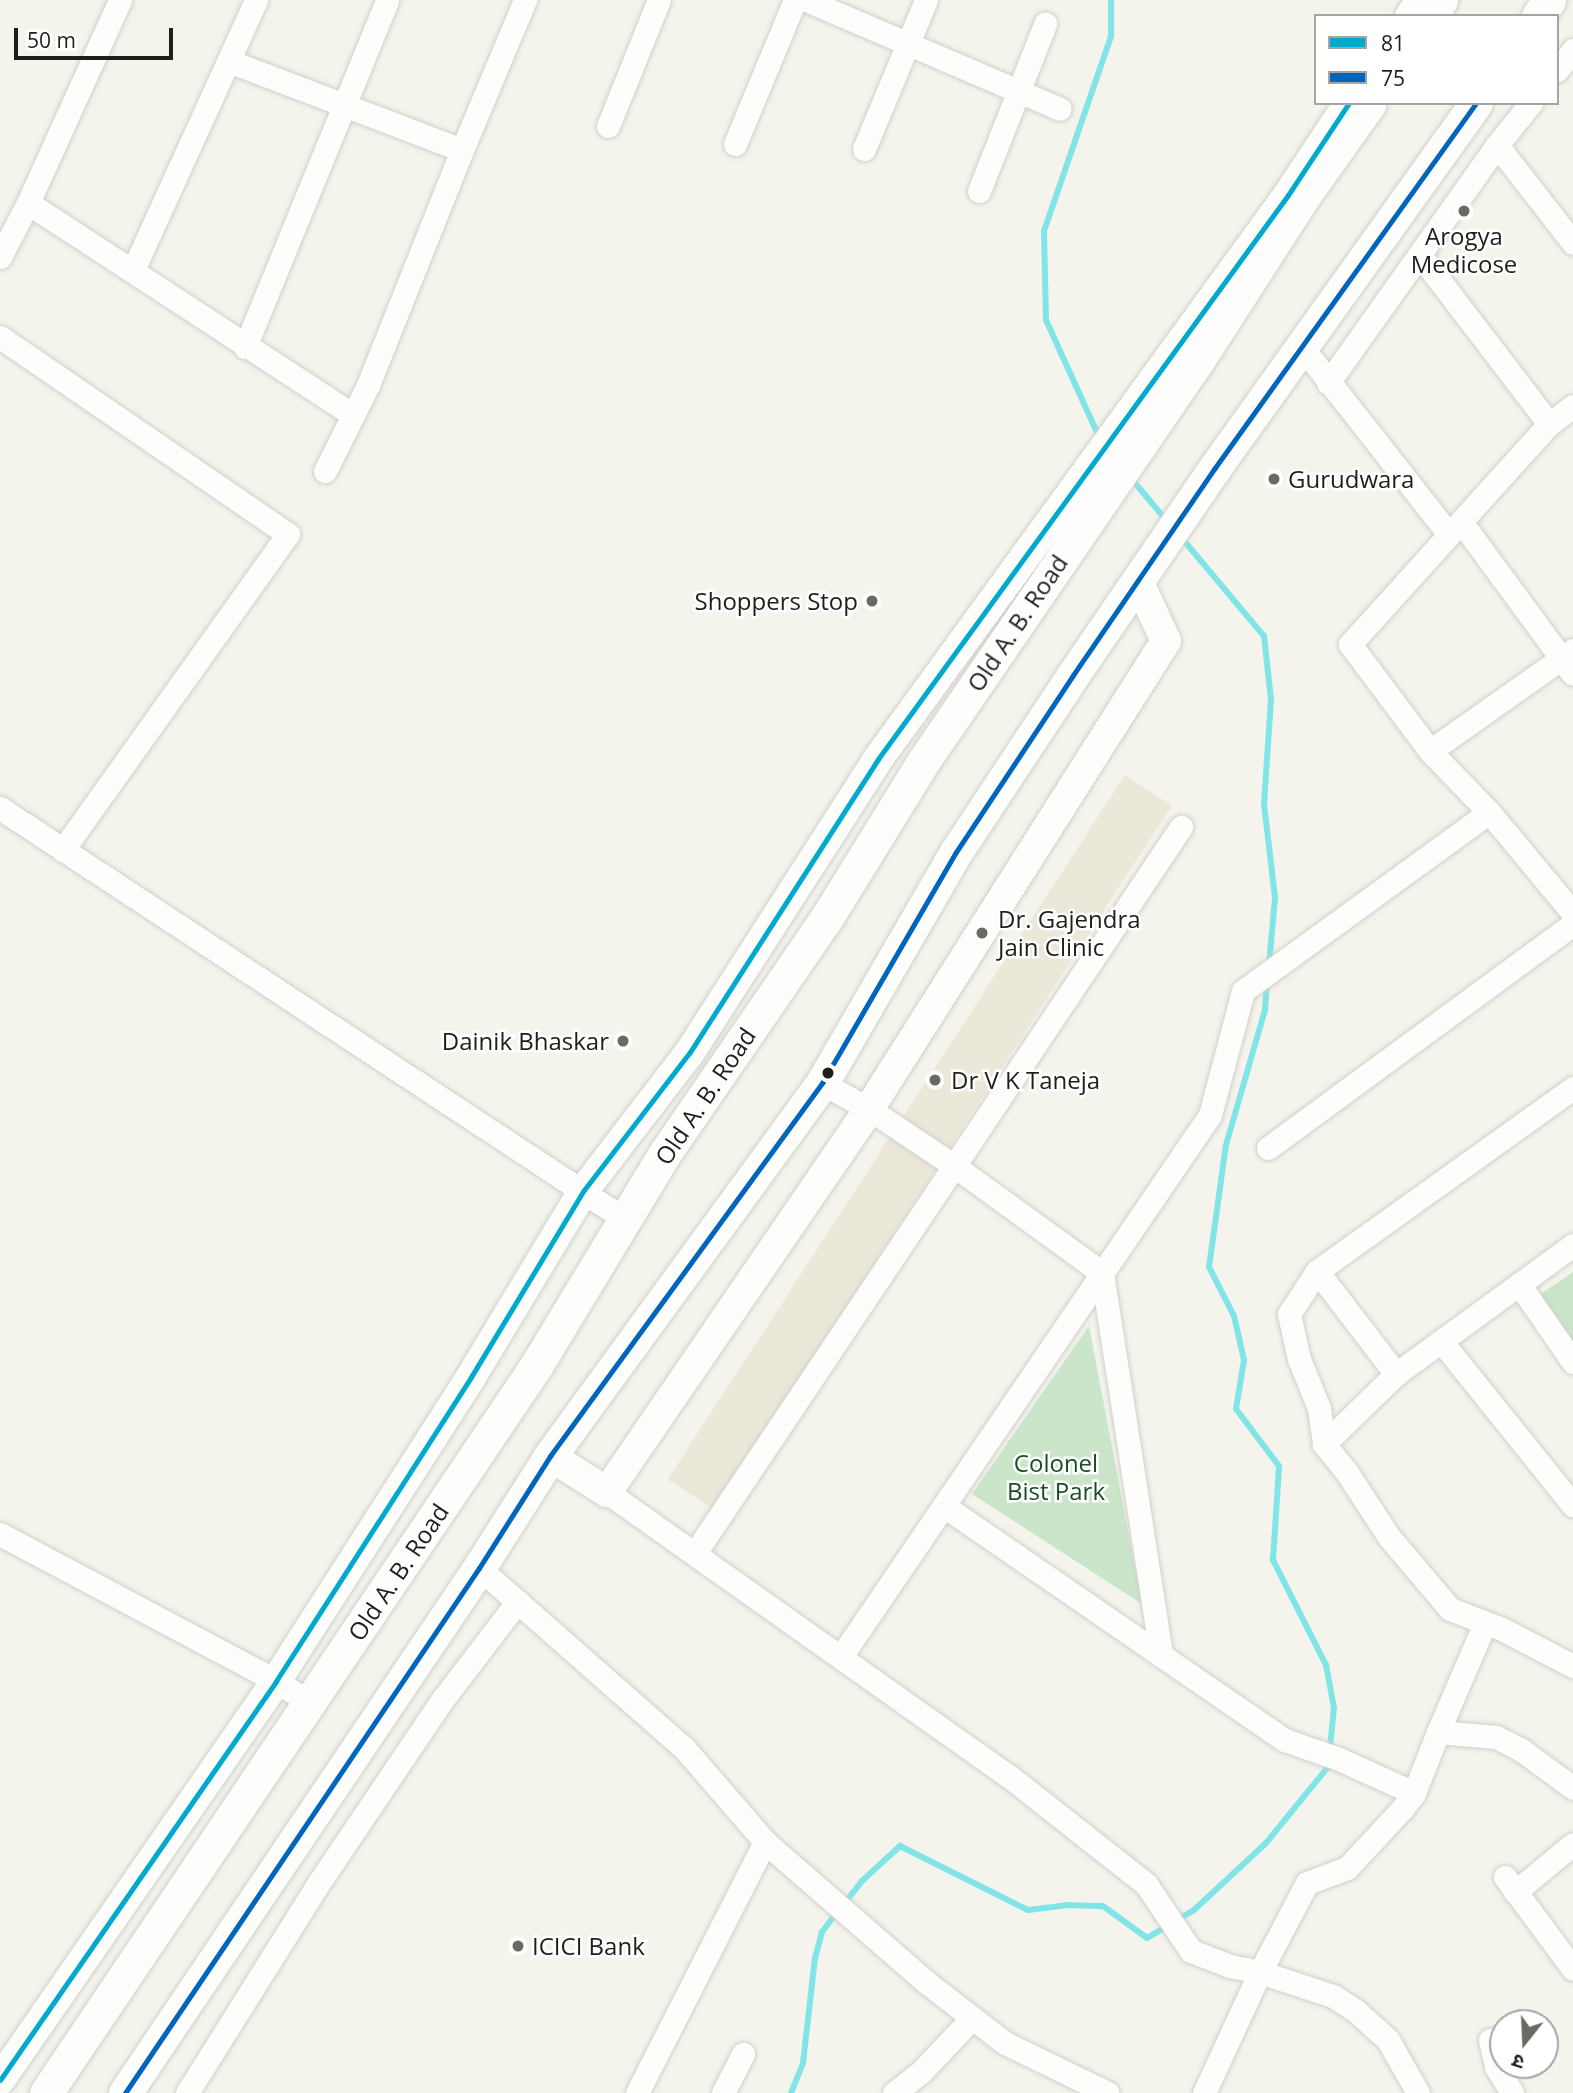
<!DOCTYPE html>
<html>
<head>
<meta charset="utf-8">
<style>
	body { margin:0 }
	#map { position:relative; width:1573px; height:2093px; overflow:hidden; background:#f4f3ec; font-family:"Open Sans","Noto Sans Devanagari",sans-serif }
	div>[style] { position:absolute }
	.built>* { inset:0; background:#ebe8da; transform-origin:0 0 }
	.green>* { inset:0; background:#cae5c9 }
	.stream>* { height:6px; margin:-3px; padding:0 3px; transform-origin:3px; border-radius:3px; background:#81e5e8 }
	.roads { filter:drop-shadow(0 0 2px #d1d0cb) drop-shadow(0 0 2px #d1d0cb) }
	.minor>* { height:23px; margin:-11.5px; padding:0 11.5px; transform-origin:11.5px; border-radius:11.5px; background:#fdfdfc }
	.tertiary>* { height:30px; margin:-15px; padding:0 15px; transform-origin:15px; border-radius:15px; background:#fdfdfc }
	.secondary>* { height:33px; margin:-16.5px; padding:0 16.5px; transform-origin:16.5px; border-radius:16.5px; background:#fdfdfc }
	.bus-1>* { height:5px; margin:-2.5px; padding:0 2.5px; transform-origin:2.5px; border-radius:2.5px; background:#00a9ce }
	.bus-2>* { height:5px; margin:-2.5px; padding:0 2.5px; transform-origin:2.5px; border-radius:2.5px; background:#0065bd }
	.dots>* { width:19px; height:19px; translate:-50% -50%; box-sizing:border-box; border:4px solid #fff; border-radius:50% }
	span { translate:-50% -50%; white-space:nowrap; text-align:center; line-height:1.15; -webkit-text-stroke:5px #fff; paint-order:stroke }
	.poi-label { font-size:24px; color:#1f1e1a }
	.left { translate:0 -50%; text-align:left }
	.right { translate:-100% -50%; text-align:right }
	.street-label { font-size:24px; color:#1f1e1a }
	.park-label { font-size:24px; color:#194d22 }
	.legend { position:absolute; left:1314px; top:14px; width:245px; height:91px; box-sizing:border-box; background:#fff; border:2px solid #a5a5a3; margin:0; padding:9px 12px; list-style:none; font-size:21px; color:#1f1e1a }
	.legend li { display:flex; align-items:center; gap:14px; height:35px }
	.legend b { width:35px; border:2px solid #a5a5a3 }
	.north { position:absolute; left:1489px; top:2009px; width:70px; height:70px; box-sizing:border-box; background:#fff; border:2px solid #a5a5a3; border-radius:50%; rotate:198deg; font-size:19px; font-weight:700; line-height:28px; text-align:center; color:#1f1e1a }
	.north::after { content:''; display:block; margin:auto; width:24px; height:32px; background:#6a6964; clip-path:polygon(50% 0,100% 100%,50% 72%,0 100%) }
	.scale { position:absolute; left:14px; top:28px; width:159px; height:32px; box-sizing:border-box; border:4px solid #1f1e1a; border-top:0; padding-left:9px; font-size:21px; line-height:24px; white-space:nowrap; color:#1f1e1a; -webkit-text-stroke:5px #fff; paint-order:stroke }
</style>
</head>
<body>
<div id="map">
	<div class="built">
		<div style="left:1125px;top:775px;width:56px;height:840px;rotate:33deg"></div>
	</div>
	<div class="green">
		<div style="clip-path:polygon(1573px 1272px,1573px 1345px,1539px 1295px)"></div>
		<div style="clip-path:polygon(1089px 1326px,1142px 1604px,972px 1494px)"></div>
	</div>
	<div class="stream">
		<div style="left:1100px;top:439px;width:131px;rotate:-114.4deg"></div>
		<div style="left:1046px;top:320px;width:89px;rotate:-91.3deg"></div>
		<div style="left:1044px;top:231px;width:206px;rotate:-71deg"></div>
		<div style="left:1111px;top:36px;width:36px;rotate:-90deg"></div>
		<div style="left:1130px;top:477px;width:56px;rotate:50.1deg"></div>
		<div style="left:1180px;top:536px;width:131px;rotate:50deg"></div>
		<div style="left:1264px;top:636px;width:63px;rotate:83.7deg"></div>
		<div style="left:1271px;top:699px;width:105px;rotate:93.8deg"></div>
		<div style="left:1264px;top:804px;width:95px;rotate:83.3deg"></div>
		<div style="left:1275px;top:898px;width:67px;rotate:95.1deg"></div>
		<div style="left:844px;top:1904px;width:29px;rotate:-52deg"></div>
		<div style="left:862px;top:1881px;width:52px;rotate:-42.6deg"></div>
		<div style="left:900px;top:1846px;width:143px;rotate:26.6deg"></div>
		<div style="left:1028px;top:1910px;width:39px;rotate:-7deg"></div>
		<div style="left:1067px;top:1905px;width:36px;rotate:2deg"></div>
		<div style="left:1103px;top:1906px;width:54px;rotate:36deg"></div>
		<div style="left:1147px;top:1938px;width:55px;rotate:-30.8deg"></div>
		<div style="left:1194px;top:1910px;width:98px;rotate:-42.9deg"></div>
		<div style="left:1266px;top:1843px;width:98px;rotate:-50.8deg"></div>
		<div style="left:1328px;top:1767px;width:59px;rotate:-84.2deg"></div>
		<div style="left:1334px;top:1708px;width:44px;rotate:-100.5deg"></div>
		<div style="left:1326px;top:1665px;width:118px;rotate:-116.8deg"></div>
		<div style="left:1273px;top:1560px;width:94px;rotate:-86.3deg"></div>
		<div style="left:1279px;top:1466px;width:71px;rotate:-127deg"></div>
		<div style="left:1236px;top:1409px;width:50px;rotate:-80.7deg"></div>
		<div style="left:1244px;top:1360px;width:45px;rotate:-102.8deg"></div>
		<div style="left:1234px;top:1316px;width:55px;rotate:-117deg"></div>
		<div style="left:1209px;top:1267px;width:123px;rotate:-82.1deg"></div>
		<div style="left:1226px;top:1145px;width:141px;rotate:-73.9deg"></div>
		<div style="left:1265px;top:1010px;width:31px;rotate:-86deg"></div>
		<div style="left:791px;top:2093px;width:32px;rotate:-68deg"></div>
		<div style="left:803px;top:2063px;width:106px;rotate:-83.5deg"></div>
		<div style="left:815px;top:1958px;width:27px;rotate:-75deg"></div>
		<div style="left:822px;top:1932px;width:25px;rotate:-53deg"></div>
	</div>
	<div class="roads">
		<div class="minor">
			<div style="left:806px;top:0;width:276px;rotate:23.2deg"></div>
			<div style="left:229px;top:61px;width:249px;rotate:20.9deg"></div>
			<div style="left:1557px;top:70px;width:26px;rotate:-51deg"></div>
			<div style="left:608px;top:126px;width:136px;rotate:-68deg"></div>
			<div style="left:735px;top:144px;width:156px;rotate:-67.4deg"></div>
			<div style="left:1497px;top:145px;width:124px;rotate:52.2deg"></div>
			<div style="left:864px;top:149px;width:161px;rotate:-67.4deg"></div>
			<div style="left:979px;top:191px;width:180px;rotate:-68.4deg"></div>
			<div style="left:28px;top:203px;width:387px;rotate:33.1deg"></div>
			<div style="left:1420px;top:255px;width:213px;rotate:52.6deg"></div>
			<div style="left:0;top:257px;width:61px;rotate:-62.6deg"></div>
			<div style="left:28px;top:203px;width:223px;rotate:-65.6deg"></div>
			<div style="left:133px;top:270px;width:297px;rotate:-65.5deg"></div>
			<div style="left:0;top:337px;width:349px;rotate:34.4deg"></div>
			<div style="left:288px;top:534px;width:388px;rotate:125.5deg"></div>
			<div style="left:245px;top:347px;width:375px;rotate:-67.7deg"></div>
			<div style="left:1302px;top:347px;width:236px;rotate:51.9deg"></div>
			<div style="left:1328px;top:383px;width:292px;rotate:-54.6deg"></div>
			<div style="left:1497px;top:145px;width:54px;rotate:-51deg"></div>
			<div style="left:1573px;top:406px;width:30px;rotate:143deg"></div>
			<div style="left:1549px;top:424px;width:297px;rotate:132.1deg"></div>
			<div style="left:1350px;top:644px;width:134px;rotate:53.2deg"></div>
			<div style="left:1430px;top:751px;width:85px;rotate:46deg"></div>
			<div style="left:1489px;top:812px;width:131px;rotate:50.3deg"></div>
			<div style="left:325px;top:471px;width:96px;rotate:-63.4deg"></div>
			<div style="left:368px;top:385px;width:253px;rotate:-68.2deg"></div>
			<div style="left:462px;top:150px;width:163px;rotate:-67.2deg"></div>
			<div style="left:1462px;top:523px;width:187px;rotate:53.7deg"></div>
			<div style="left:1430px;top:751px;width:175px;rotate:-35.2deg"></div>
			<div style="left:0;top:808px;width:749px;rotate:33.35deg"></div>
			<div style="left:822px;top:1083px;width:54px;rotate:29deg"></div>
			<div style="left:869px;top:1109px;width:101px;rotate:33.7deg"></div>
			<div style="left:953px;top:1165px;width:184px;rotate:35.9deg"></div>
			<div style="left:1102px;top:1273px;width:387px;rotate:81.2deg"></div>
			<div style="left:1573px;top:1088px;width:315px;rotate:144.4deg"></div>
			<div style="left:1317px;top:1271px;width:51px;rotate:123.1deg"></div>
			<div style="left:1289px;top:1314px;width:46px;rotate:77.5deg"></div>
			<div style="left:1299px;top:1359px;width:53px;rotate:67.8deg"></div>
			<div style="left:1319px;top:1408px;width:36px;rotate:82deg"></div>
			<div style="left:1324px;top:1444px;width:35px;rotate:51deg"></div>
			<div style="left:1346px;top:1471px;width:79px;rotate:56.9deg"></div>
			<div style="left:1389px;top:1537px;width:94px;rotate:49.7deg"></div>
			<div style="left:1450px;top:1609px;width:56px;rotate:21deg"></div>
			<div style="left:1502px;top:1629px;width:80px;rotate:27.5deg"></div>
			<div style="left:1268px;top:1148px;width:378px;rotate:-36.3deg"></div>
			<div style="left:1317px;top:1271px;width:130px;rotate:52.5deg"></div>
			<div style="left:1519px;top:1284px;width:95px;rotate:55.3deg"></div>
			<div style="left:1441px;top:1341px;width:211px;rotate:51.2deg"></div>
			<div style="left:1324px;top:1444px;width:100px;rotate:-44.2deg"></div>
			<div style="left:1396px;top:1374px;width:219px;rotate:-36.1deg"></div>
			<div style="left:607px;top:1492px;width:494px;rotate:35.3deg"></div>
			<div style="left:1010px;top:1777px;width:173px;rotate:38.2deg"></div>
			<div style="left:1146px;top:1884px;width:81px;rotate:56.1deg"></div>
			<div style="left:1191px;top:1951px;width:42px;rotate:21deg"></div>
			<div style="left:1230px;top:1966px;width:31px;rotate:11deg"></div>
			<div style="left:1260px;top:1972px;width:77px;rotate:18.2deg"></div>
			<div style="left:1333px;top:1996px;width:27px;rotate:33deg"></div>
			<div style="left:1356px;top:2011px;width:43px;rotate:42.2deg"></div>
			<div style="left:1388px;top:2040px;width:61px;rotate:60.5deg"></div>
			<div style="left:944px;top:1506px;width:414px;rotate:34.5deg"></div>
			<div style="left:1285px;top:1740px;width:57px;rotate:19.4deg"></div>
			<div style="left:1339px;top:1759px;width:82px;rotate:24.4deg"></div>
			<div style="left:0;top:1534px;width:313px;rotate:28deg"></div>
			<div style="left:276px;top:1681px;width:40px;rotate:32.9deg"></div>
			<div style="left:695px;top:1553px;width:874px;rotate:-56.2deg"></div>
			<div style="left:479px;top:1568px;width:273px;rotate:41.3deg"></div>
			<div style="left:684px;top:1748px;width:124px;rotate:49.2deg"></div>
			<div style="left:765px;top:1842px;width:213px;rotate:41deg"></div>
			<div style="left:926px;top:1982px;width:100px;rotate:37.7deg"></div>
			<div style="left:1005px;top:2043px;width:114px;rotate:25.9deg"></div>
			<div style="left:842px;top:1655px;width:653px;rotate:-55.73deg"></div>
			<div style="left:1210px;top:1115px;width:128px;rotate:-75.1deg"></div>
			<div style="left:1243px;top:991px;width:304px;rotate:-36deg"></div>
			<div style="left:1438px;top:1732px;width:119px;rotate:-66.7deg"></div>
			<div style="left:1505px;top:1877px;width:114px;rotate:53.5deg"></div>
			<div style="left:1515px;top:1892px;width:75px;rotate:-39.6deg"></div>
			<div style="left:1490px;top:2040px;width:28px;rotate:77deg"></div>
			<div style="left:1496px;top:2067px;width:31px;rotate:58deg"></div>
			<div style="left:187px;top:2093px;width:243px;rotate:-57.9deg"></div>
			<div style="left:316px;top:1887px;width:227px;rotate:-56deg"></div>
			<div style="left:443px;top:1699px;width:123px;rotate:-52.6deg"></div>
			<div style="left:637px;top:2093px;width:282px;rotate:-63deg"></div>
			<div style="left:723px;top:2093px;width:44px;rotate:-62.9deg"></div>
			<div style="left:894px;top:2093px;width:34px;rotate:-38deg"></div>
			<div style="left:921px;top:2072px;width:74px;rotate:-46.6deg"></div>
			<div style="left:1204px;top:2093px;width:133px;rotate:-65.2deg"></div>
			<div style="left:1260px;top:1972px;width:101px;rotate:-62.2deg"></div>
			<div style="left:1307px;top:1883px;width:43px;rotate:-20.6deg"></div>
			<div style="left:1347px;top:1868px;width:81px;rotate:-47deg"></div>
			<div style="left:1402px;top:1809px;width:20px;rotate:-53deg"></div>
			<div style="left:1414px;top:1793px;width:66px;rotate:-68.5deg"></div>
			<div style="left:1438px;top:1732px;width:58px;rotate:4.9deg"></div>
			<div style="left:1496px;top:1737px;width:27px;rotate:27deg"></div>
			<div style="left:1520px;top:1749px;width:66px;rotate:36.3deg"></div>
		</div>
		<div class="tertiary">
			<div style="left:1410px;top:16px;width:19px;rotate:-55deg"></div>
			<div style="left:550px;top:1456px;width:67px;rotate:32.3deg"></div>
			<div style="left:607px;top:1492px;width:464px;rotate:-55.6deg"></div>
			<div style="left:869px;top:1109px;width:554px;rotate:-57.6deg"></div>
			<div style="left:1166px;top:641px;width:66px;rotate:-115deg"></div>
			<div style="left:0;top:2080px;width:485px;rotate:-55.3deg"></div>
			<div style="left:276px;top:1681px;width:361px;rotate:-57.3deg"></div>
			<div style="left:471px;top:1377px;width:218px;rotate:-58.9deg"></div>
			<div style="left:584px;top:1190px;width:174px;rotate:-52.5deg"></div>
			<div style="left:690px;top:1052px;width:348px;rotate:-57.3deg"></div>
			<div style="left:878px;top:759px;width:697px;rotate:-53.98deg"></div>
			<div style="left:1288px;top:195px;width:110px;rotate:-56.5deg"></div>
		</div>
		<div class="secondary">
			<div style="left:1431px;top:16px;width:19px;rotate:-58deg"></div>
			<div style="left:1538px;top:16px;width:19px;rotate:-55deg"></div>
			<div style="left:46px;top:2093px;width:877px;rotate:-56.02deg"></div>
			<div style="left:536px;top:1366px;width:249px;rotate:-58.8deg"></div>
			<div style="left:665px;top:1153px;width:284px;rotate:-55.5deg"></div>
			<div style="left:826px;top:919px;width:188px;rotate:-58.3deg"></div>
			<div style="left:925px;top:759px;width:481px;rotate:-55.6deg"></div>
			<div style="left:1197px;top:362px;width:201px;rotate:-57.2deg"></div>
			<div style="left:1306px;top:193px;width:110px;rotate:-54.6deg"></div>
			<div style="left:125px;top:2093px;width:633px;rotate:-56.01deg"></div>
			<div style="left:479px;top:1568px;width:133px;rotate:-57.6deg"></div>
			<div style="left:550px;top:1456px;width:462px;rotate:-53.9deg"></div>
			<div style="left:822px;top:1083px;width:267px;rotate:-59.9deg"></div>
			<div style="left:956px;top:852px;width:212px;rotate:-56.5deg"></div>
			<div style="left:1073px;top:675px;width:250px;rotate:-55.6deg"></div>
			<div style="left:1214px;top:469px;width:450px;rotate:-54.4deg"></div>
		</div>
	</div>
	<div class="bus-1">
		<div style="left:0;top:2080px;width:485px;rotate:-55.3deg"></div>
		<div style="left:276px;top:1681px;width:361px;rotate:-57.3deg"></div>
		<div style="left:471px;top:1377px;width:218px;rotate:-58.9deg"></div>
		<div style="left:584px;top:1190px;width:174px;rotate:-52.5deg"></div>
		<div style="left:690px;top:1052px;width:348px;rotate:-57.3deg"></div>
		<div style="left:878px;top:759px;width:697px;rotate:-53.98deg"></div>
		<div style="left:1288px;top:195px;width:110px;rotate:-56.5deg"></div>
	</div>
	<div class="bus-2">
		<div style="left:125px;top:2093px;width:633px;rotate:-56.01deg"></div>
		<div style="left:479px;top:1568px;width:133px;rotate:-57.6deg"></div>
		<div style="left:550px;top:1456px;width:462px;rotate:-53.9deg"></div>
		<div style="left:822px;top:1083px;width:267px;rotate:-59.9deg"></div>
		<div style="left:956px;top:852px;width:212px;rotate:-56.5deg"></div>
		<div style="left:1073px;top:675px;width:250px;rotate:-55.6deg"></div>
		<div style="left:1214px;top:469px;width:450px;rotate:-54.4deg"></div>
	</div>
	<div class="dots">
		<div style="left:1464px;top:211px;background:#6a6964"></div>
		<div style="left:1274px;top:479px;background:#6a6964"></div>
		<div style="left:872px;top:601px;background:#6a6964"></div>
		<div style="left:982px;top:933px;background:#6a6964"></div>
		<div style="left:623px;top:1041px;background:#6a6964"></div>
		<div style="left:828px;top:1073px;background:#1f1e1a"></div>
		<div style="left:935px;top:1080px;background:#6a6964"></div>
		<div style="left:518px;top:1946px;background:#6a6964"></div>
	</div>
	<div class="poi-label">
		<span style="left:1464px;top:250px">Arogya<br>Medicose</span>
		<span class="left" style="left:1288px;top:479px">Gurudwara</span>
		<span class="right" style="left:858px;top:601px">Shoppers Stop</span>
		<span class="left" style="left:998px;top:933px">Dr. Gajendra<br>Jain Clinic</span>
		<span class="right" style="left:609px;top:1041px">Dainik Bhaskar</span>
		<span class="left" style="left:951px;top:1080px">Dr V K Taneja</span>
		<span class="left" style="left:532px;top:1946px">ICICI Bank</span>
	</div>
	<div class="street-label">
		<span style="left:1017px;top:623px;rotate:-56deg">Old A. B. Road</span>
		<span style="left:705px;top:1096px;rotate:-56deg">Old A. B. Road</span>
		<span style="left:398px;top:1572px;rotate:-56deg">Old A. B. Road</span>
	</div>
	<div class="park-label">
		<span style="left:1056px;top:1477px">Colonel<br>Bist Park</span>
	</div>
	<ul class="legend">
	<li><b style="height:9px;background:#00a9ce"></b>81</li>
	<li><b style="height:9px;background:#0065bd"></b>75</li>
	</ul>
	<div class="north">उ</div>
	<div class="scale">50 m</div>
</div>
</body>
</html>
